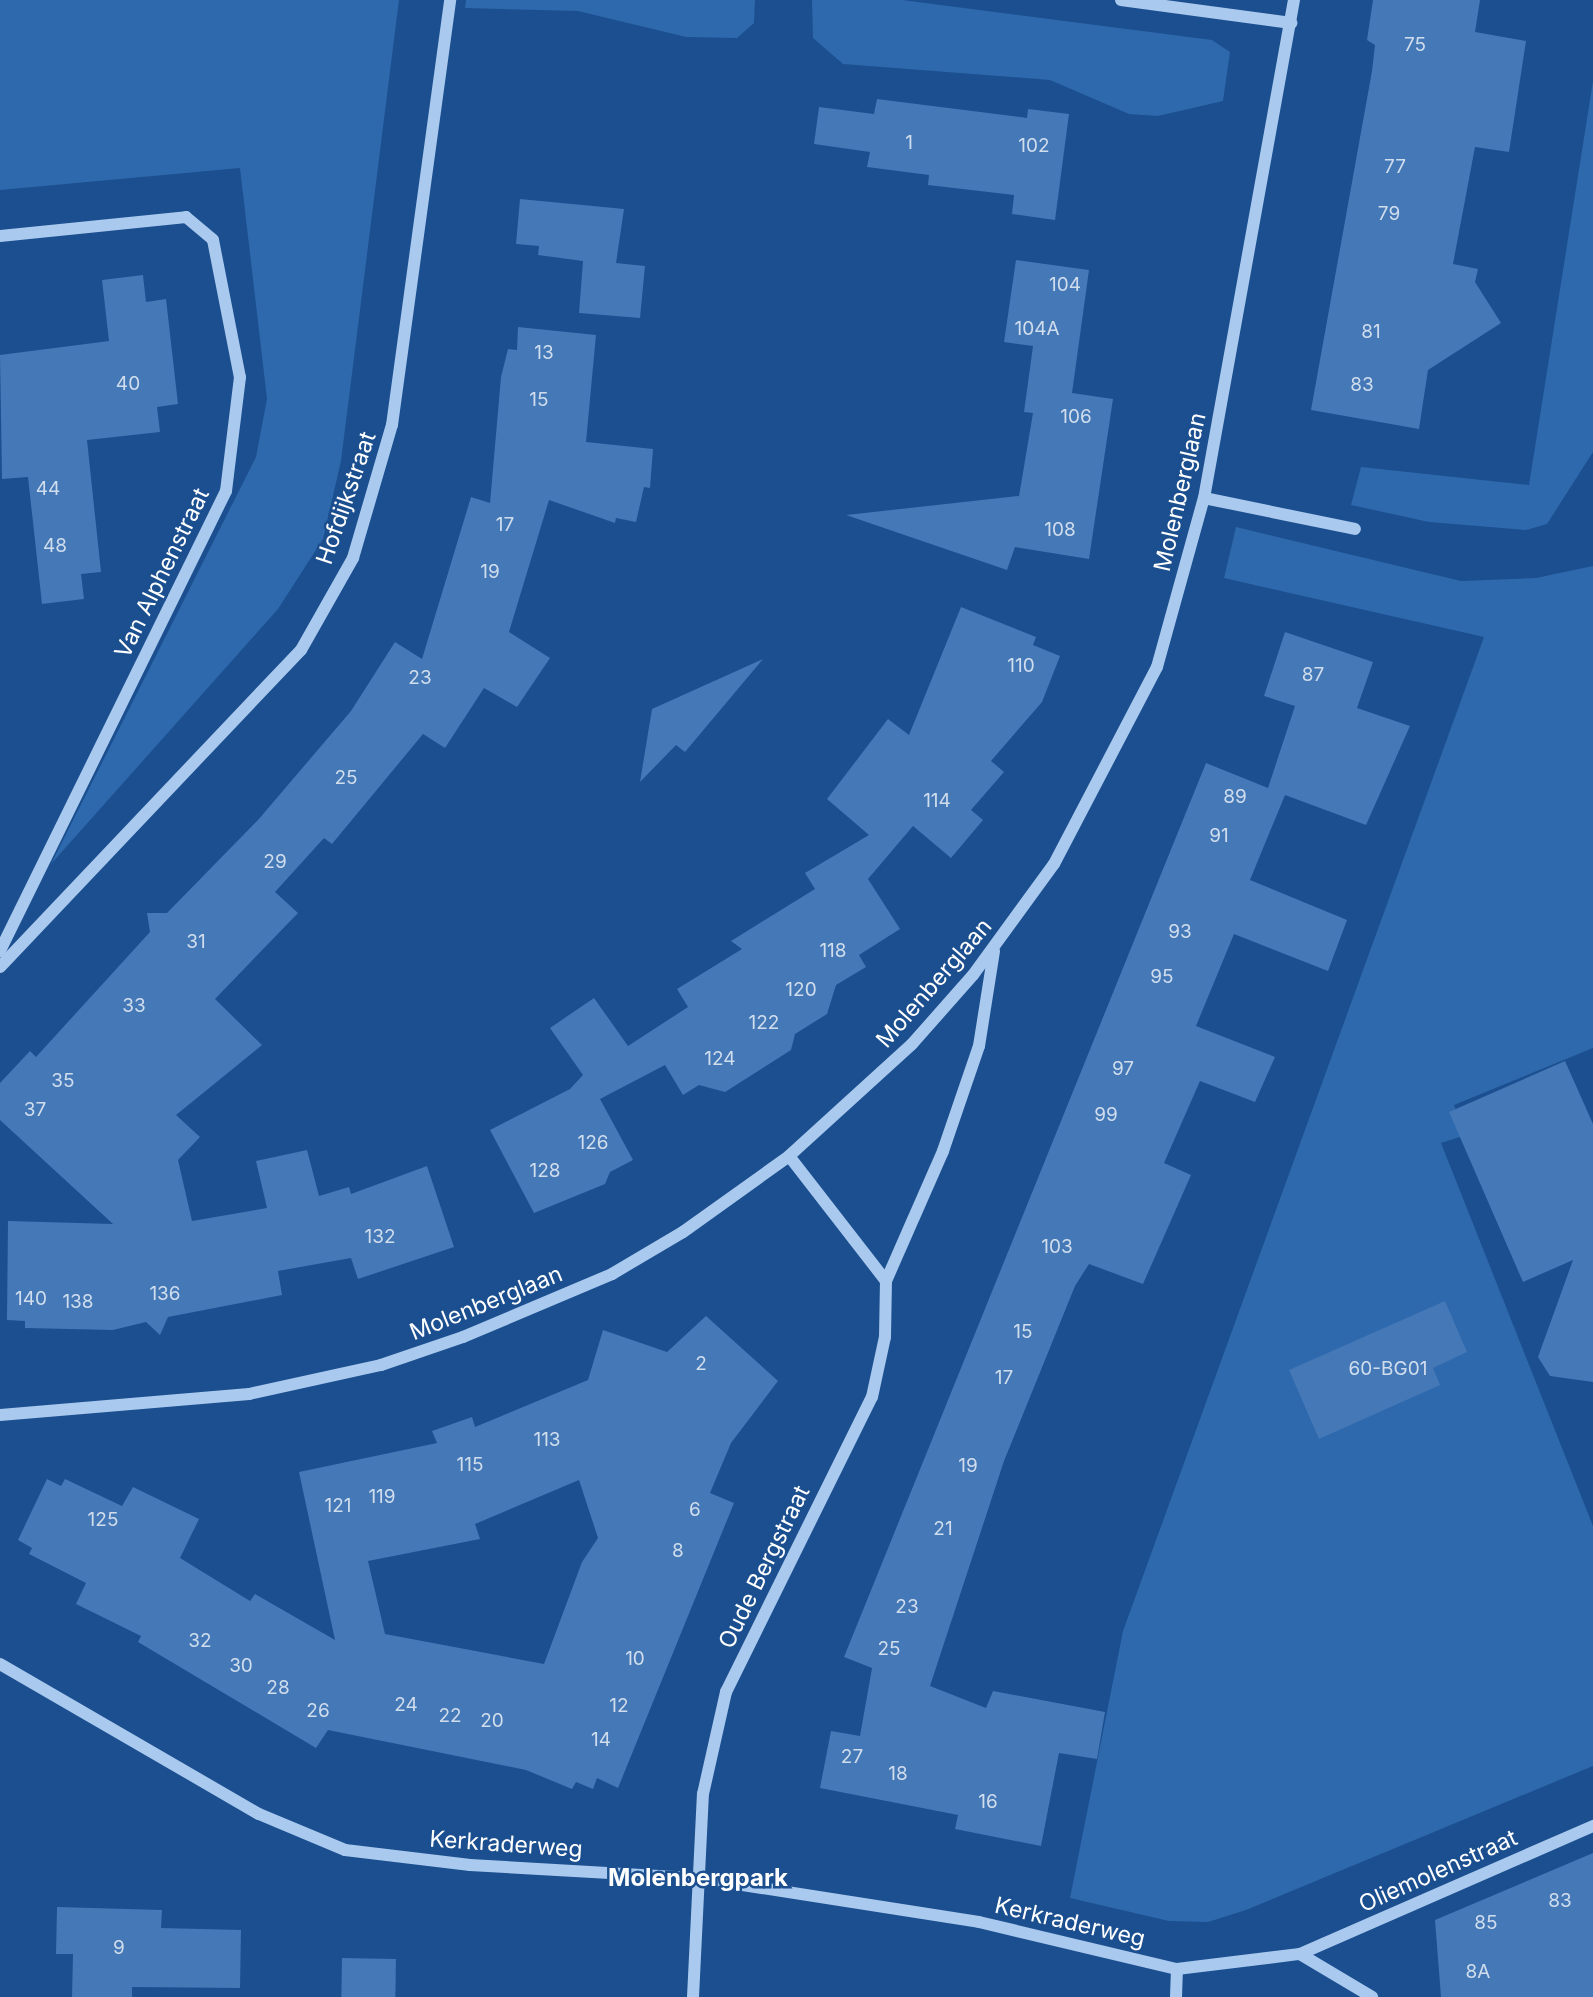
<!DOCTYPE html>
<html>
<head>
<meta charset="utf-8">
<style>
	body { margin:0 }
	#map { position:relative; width:1593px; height:1997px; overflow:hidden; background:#1b4f8f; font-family:Inter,sans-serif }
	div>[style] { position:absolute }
	.green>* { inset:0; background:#2e69ad }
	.building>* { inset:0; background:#4478b7; transform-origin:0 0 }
	.minor>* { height:12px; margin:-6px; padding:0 6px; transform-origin:6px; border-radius:6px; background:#a9c9ee }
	span { translate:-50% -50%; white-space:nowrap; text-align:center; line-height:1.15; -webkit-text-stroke:5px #1b4f8f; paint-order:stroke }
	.number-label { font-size:19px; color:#d0dded }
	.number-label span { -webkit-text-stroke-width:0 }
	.street-label { font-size:23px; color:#fff }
	.neighbourhood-label { font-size:24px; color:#fff; font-weight:700 }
</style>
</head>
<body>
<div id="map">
	<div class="green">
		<div style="clip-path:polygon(0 0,399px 0,341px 461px,323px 539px,278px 609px,51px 864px,256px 457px,267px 399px,240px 168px,0 190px)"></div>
		<div style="clip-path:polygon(466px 0,755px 0,754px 23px,737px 38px,686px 37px,578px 11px,465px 8px)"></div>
		<div style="clip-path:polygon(812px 0,902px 0,1212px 40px,1230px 52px,1223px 101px,1158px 116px,1129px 114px,1050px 80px,843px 64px,813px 38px)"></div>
		<div style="clip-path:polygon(1593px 81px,1593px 452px,1547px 524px,1526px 530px,1429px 522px,1351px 505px,1361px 467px,1529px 485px)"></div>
		<div style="clip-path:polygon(1236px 527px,1461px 581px,1536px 578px,1593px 566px,1593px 1048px,1454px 1105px,1466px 1135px,1441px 1143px,1593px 1526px,1593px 1766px,1246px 1910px,1208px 1922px,1169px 1921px,1070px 1898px,1123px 1631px,1484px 637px,1224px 578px)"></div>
	</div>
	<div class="building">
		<div style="clip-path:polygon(1373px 0,1480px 0,1475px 32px,1526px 41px,1509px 152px,1475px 147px,1453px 264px,1478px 269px,1475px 282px,1501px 323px,1428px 370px,1419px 429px,1311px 410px,1372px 71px,1375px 45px,1367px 40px)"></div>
		<div style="clip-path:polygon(877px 99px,1027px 118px,1028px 109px,1069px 114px,1055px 220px,1012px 214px,1014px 195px,928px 185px,929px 175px,867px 167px,870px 152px,814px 144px,819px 107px,874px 114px)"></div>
		<div style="clip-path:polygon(520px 199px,624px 209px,616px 263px,645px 266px,640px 318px,579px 313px,583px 261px,538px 255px,539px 246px,516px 244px)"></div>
		<div style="clip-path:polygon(1016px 260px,1089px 270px,1072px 393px,1113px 399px,1089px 559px,1015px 547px,1007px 570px,846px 515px,1019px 496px,1033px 413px,1024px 412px,1033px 346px,1004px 342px)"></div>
		<div style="clip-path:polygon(143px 275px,146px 302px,166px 299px,178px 404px,157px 407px,160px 432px,87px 440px,101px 572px,81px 574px,84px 599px,42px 604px,28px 477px,2px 479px,0 355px,109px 341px,102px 280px)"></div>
		<div style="clip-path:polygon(518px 327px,596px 335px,586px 442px,653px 449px,650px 488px,644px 487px,636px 522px,616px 518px,615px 523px,549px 500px,509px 632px,550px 658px,517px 707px,484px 688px,445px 748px,423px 734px,332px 844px,324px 838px,275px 892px,298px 913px,215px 999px,262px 1045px,176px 1115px,200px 1137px,178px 1160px,192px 1221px,267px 1208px,256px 1161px,307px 1150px,319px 1196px,349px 1187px,351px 1194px,427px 1166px,454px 1247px,358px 1279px,351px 1258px,278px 1271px,282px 1295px,168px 1317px,160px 1335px,146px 1322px,113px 1330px,25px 1328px,25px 1321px,7px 1320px,8px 1221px,113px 1224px,0 1120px,0 1083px,30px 1051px,36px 1057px,150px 932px,147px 913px,167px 913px,258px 820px,351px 711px,395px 642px,422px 659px,471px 497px,490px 503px,501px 377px,508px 349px,517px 350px)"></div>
		<div style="clip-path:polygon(961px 607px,1036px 637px,1033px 645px,1060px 656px,1042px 702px,991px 761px,1004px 772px,971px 810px,983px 820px,951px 858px,913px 826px,868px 879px,900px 929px,859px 955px,866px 967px,836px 985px,827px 1014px,795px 1034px,791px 1050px,725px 1092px,699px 1085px,683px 1095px,665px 1065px,600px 1099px,633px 1160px,610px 1172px,605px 1184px,534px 1213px,490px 1130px,570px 1089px,583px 1075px,550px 1028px,594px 998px,628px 1046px,688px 1007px,677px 989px,742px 949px,731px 941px,815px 889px,805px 873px,869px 835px,827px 799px,888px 719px,909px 735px)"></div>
		<div style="clip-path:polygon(1285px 632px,1373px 662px,1357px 708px,1410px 726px,1366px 825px,1285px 795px,1250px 880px,1347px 920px,1328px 971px,1234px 934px,1196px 1026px,1275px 1057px,1255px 1102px,1200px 1081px,1164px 1163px,1191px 1175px,1143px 1284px,1089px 1264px,1075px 1286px,1004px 1461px,930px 1686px,986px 1708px,993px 1691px,1105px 1712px,1097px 1759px,1059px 1753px,1041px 1846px,955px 1829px,958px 1815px,820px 1788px,831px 1731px,860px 1736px,872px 1668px,844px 1657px,1206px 763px,1268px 788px,1295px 706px,1264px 696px)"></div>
		<div style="clip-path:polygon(763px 659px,685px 752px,676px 745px,640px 782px,652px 709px)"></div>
		<div style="clip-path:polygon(1565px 1061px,1593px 1124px,1593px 1382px,1550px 1376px,1538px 1357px,1573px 1260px,1523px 1282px,1449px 1112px)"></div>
		<div style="clip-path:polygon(1445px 1301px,1467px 1352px,1433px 1368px,1440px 1385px,1319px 1439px,1289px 1370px)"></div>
		<div style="clip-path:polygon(evenodd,706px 1316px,778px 1381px,731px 1443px,710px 1493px,734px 1503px,618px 1788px,597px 1778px,593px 1789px,576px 1782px,572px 1789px,526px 1770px,328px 1730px,316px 1748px,138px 1642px,141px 1636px,76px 1604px,86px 1583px,29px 1554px,32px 1548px,18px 1540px,47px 1479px,61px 1486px,65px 1479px,122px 1506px,133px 1487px,199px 1519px,180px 1558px,250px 1601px,255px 1594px,335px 1640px,299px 1472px,437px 1443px,432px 1431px,472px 1417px,475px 1427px,588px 1380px,603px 1330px,667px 1352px,706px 1316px,579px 1480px,598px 1538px,582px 1562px,544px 1664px,385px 1634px,368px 1561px,480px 1539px,475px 1524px,579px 1480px)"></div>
		<div style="clip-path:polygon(1593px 1853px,1593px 1997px,1441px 1997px,1435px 1920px)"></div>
		<div style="clip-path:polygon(57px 1907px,162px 1910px,161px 1928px,241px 1930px,240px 1988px,132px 1987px,132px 1997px,72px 1997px,73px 1954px,56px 1954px)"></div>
		<div style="left:342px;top:1958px;width:54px;height:39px;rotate:1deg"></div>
	</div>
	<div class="minor">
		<div style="left:1121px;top:0;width:172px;rotate:7.7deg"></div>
		<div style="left:0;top:236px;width:187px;rotate:-5.8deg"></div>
		<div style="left:186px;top:217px;width:35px;rotate:40deg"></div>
		<div style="left:213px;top:240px;width:140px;rotate:78.9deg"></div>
		<div style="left:240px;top:377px;width:115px;rotate:97deg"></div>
		<div style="left:226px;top:491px;width:513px;rotate:116.17deg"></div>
		<div style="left:1204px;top:498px;width:154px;rotate:11.6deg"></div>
		<div style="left:0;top:967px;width:437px;rotate:-46.5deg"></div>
		<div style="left:301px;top:650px;width:106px;rotate:-60.5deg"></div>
		<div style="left:353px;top:558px;width:139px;rotate:-73.7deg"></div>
		<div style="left:392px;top:425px;width:429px;rotate:-82.2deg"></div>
		<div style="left:886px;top:1281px;width:142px;rotate:-66.3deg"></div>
		<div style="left:943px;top:1151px;width:111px;rotate:-71.1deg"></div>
		<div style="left:979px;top:1046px;width:96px;rotate:-81deg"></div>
		<div style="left:0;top:1415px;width:250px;rotate:-4.8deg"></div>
		<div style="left:249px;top:1394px;width:135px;rotate:-12.4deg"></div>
		<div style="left:381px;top:1365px;width:87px;rotate:-18.9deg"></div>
		<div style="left:463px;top:1337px;width:162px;rotate:-22.9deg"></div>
		<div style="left:612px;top:1274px;width:82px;rotate:-30.6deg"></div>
		<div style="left:683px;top:1232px;width:130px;rotate:-35.6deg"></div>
		<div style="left:789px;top:1156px;width:166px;rotate:-42.3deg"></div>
		<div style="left:912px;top:1044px;width:92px;rotate:-48.5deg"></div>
		<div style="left:973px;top:975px;width:137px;rotate:-53.9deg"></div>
		<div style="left:1054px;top:864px;width:222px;rotate:-62.4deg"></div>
		<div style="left:1157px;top:667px;width:175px;rotate:-74.5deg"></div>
		<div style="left:1204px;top:498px;width:506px;rotate:-79.76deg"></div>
		<div style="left:0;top:1664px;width:299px;rotate:30.1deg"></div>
		<div style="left:259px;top:1814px;width:93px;rotate:22.7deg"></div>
		<div style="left:345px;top:1850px;width:126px;rotate:6.8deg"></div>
		<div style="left:470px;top:1865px;width:228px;rotate:3.3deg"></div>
		<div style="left:698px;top:1878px;width:284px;rotate:8.9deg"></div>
		<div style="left:979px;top:1922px;width:204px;rotate:13.4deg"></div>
		<div style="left:1177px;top:1969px;width:124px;rotate:-7deg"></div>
		<div style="left:1300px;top:1954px;width:84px;rotate:30.8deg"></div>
		<div style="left:1300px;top:1954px;width:320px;rotate:-23.6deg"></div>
		<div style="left:693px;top:1997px;width:203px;rotate:-87.2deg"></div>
		<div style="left:703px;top:1794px;width:105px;rotate:-77.3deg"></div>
		<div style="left:726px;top:1692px;width:329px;rotate:-63.7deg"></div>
		<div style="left:872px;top:1397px;width:61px;rotate:-77.8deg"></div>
		<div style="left:885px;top:1337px;width:56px;rotate:-89deg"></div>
		<div style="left:886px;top:1281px;width:158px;rotate:-127.8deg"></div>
		<div style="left:1176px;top:1997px;width:28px;rotate:-88deg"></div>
	</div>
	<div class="number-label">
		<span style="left:1415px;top:45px">75</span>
		<span style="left:909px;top:143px">1</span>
		<span style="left:1034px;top:146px">102</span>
		<span style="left:1395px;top:167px">77</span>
		<span style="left:1389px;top:214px">79</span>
		<span style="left:1065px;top:285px">104</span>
		<span style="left:1037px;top:329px">104A</span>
		<span style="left:1371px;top:332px">81</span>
		<span style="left:544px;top:353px">13</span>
		<span style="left:128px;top:384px">40</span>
		<span style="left:1362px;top:385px">83</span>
		<span style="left:539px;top:400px">15</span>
		<span style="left:1076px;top:417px">106</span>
		<span style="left:48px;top:489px">44</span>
		<span style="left:505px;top:525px">17</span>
		<span style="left:1060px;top:530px">108</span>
		<span style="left:55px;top:546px">48</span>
		<span style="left:490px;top:572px">19</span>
		<span style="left:1021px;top:666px">110</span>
		<span style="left:1313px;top:675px">87</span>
		<span style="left:420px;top:678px">23</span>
		<span style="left:346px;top:778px">25</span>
		<span style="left:1235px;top:797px">89</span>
		<span style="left:937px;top:801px">114</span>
		<span style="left:1219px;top:836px">91</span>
		<span style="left:275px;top:862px">29</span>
		<span style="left:1180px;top:932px">93</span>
		<span style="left:196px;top:942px">31</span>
		<span style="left:833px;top:951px">118</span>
		<span style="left:1162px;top:977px">95</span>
		<span style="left:801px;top:990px">120</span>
		<span style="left:134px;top:1006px">33</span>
		<span style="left:764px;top:1023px">122</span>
		<span style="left:720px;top:1059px">124</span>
		<span style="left:1123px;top:1069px">97</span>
		<span style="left:63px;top:1081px">35</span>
		<span style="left:35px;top:1110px">37</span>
		<span style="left:1106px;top:1115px">99</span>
		<span style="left:593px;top:1143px">126</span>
		<span style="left:545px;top:1171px">128</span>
		<span style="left:380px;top:1237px">132</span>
		<span style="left:1057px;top:1247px">103</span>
		<span style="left:165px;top:1294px">136</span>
		<span style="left:31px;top:1299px">140</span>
		<span style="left:78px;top:1302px">138</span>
		<span style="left:1023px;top:1332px">15</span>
		<span style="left:701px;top:1364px">2</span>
		<span style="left:1388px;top:1369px">60-BG01</span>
		<span style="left:1004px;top:1378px">17</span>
		<span style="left:547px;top:1440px">113</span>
		<span style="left:470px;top:1465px">115</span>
		<span style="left:968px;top:1466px">19</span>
		<span style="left:382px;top:1497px">119</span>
		<span style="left:338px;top:1506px">121</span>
		<span style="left:695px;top:1510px">6</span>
		<span style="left:103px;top:1520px">125</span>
		<span style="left:943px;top:1529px">21</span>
		<span style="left:678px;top:1551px">8</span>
		<span style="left:907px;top:1607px">23</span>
		<span style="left:200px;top:1641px">32</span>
		<span style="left:889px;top:1649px">25</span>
		<span style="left:635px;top:1659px">10</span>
		<span style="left:241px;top:1666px">30</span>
		<span style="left:278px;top:1688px">28</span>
		<span style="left:406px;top:1705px">24</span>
		<span style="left:619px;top:1706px">12</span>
		<span style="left:318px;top:1711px">26</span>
		<span style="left:450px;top:1716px">22</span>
		<span style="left:492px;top:1721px">20</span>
		<span style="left:601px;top:1740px">14</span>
		<span style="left:852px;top:1757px">27</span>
		<span style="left:898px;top:1774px">18</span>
		<span style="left:988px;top:1802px">16</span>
		<span style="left:1560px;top:1901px">83</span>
		<span style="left:1486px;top:1923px">85</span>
		<span style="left:119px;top:1948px">9</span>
		<span style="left:1478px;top:1972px">8A</span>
	</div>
	<div class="street-label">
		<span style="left:1180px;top:492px;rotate:-77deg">Molenberglaan</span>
		<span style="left:346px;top:498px;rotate:-71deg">Hofdijkstraat</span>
		<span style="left:162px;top:573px;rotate:-64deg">Van Alphenstraat</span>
		<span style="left:934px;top:983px;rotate:-49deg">Molenberglaan</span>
		<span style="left:486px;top:1303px;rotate:-22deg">Molenberglaan</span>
		<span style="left:764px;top:1567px;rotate:-64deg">Oude Bergstraat</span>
		<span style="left:506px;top:1844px;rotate:4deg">Kerkraderweg</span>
		<span style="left:1438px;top:1871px;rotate:-24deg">Oliemolenstraat</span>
		<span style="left:1070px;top:1922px;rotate:13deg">Kerkraderweg</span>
	</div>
	<div class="neighbourhood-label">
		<span style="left:698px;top:1878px">Molenbergpark</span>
	</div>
</div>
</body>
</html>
